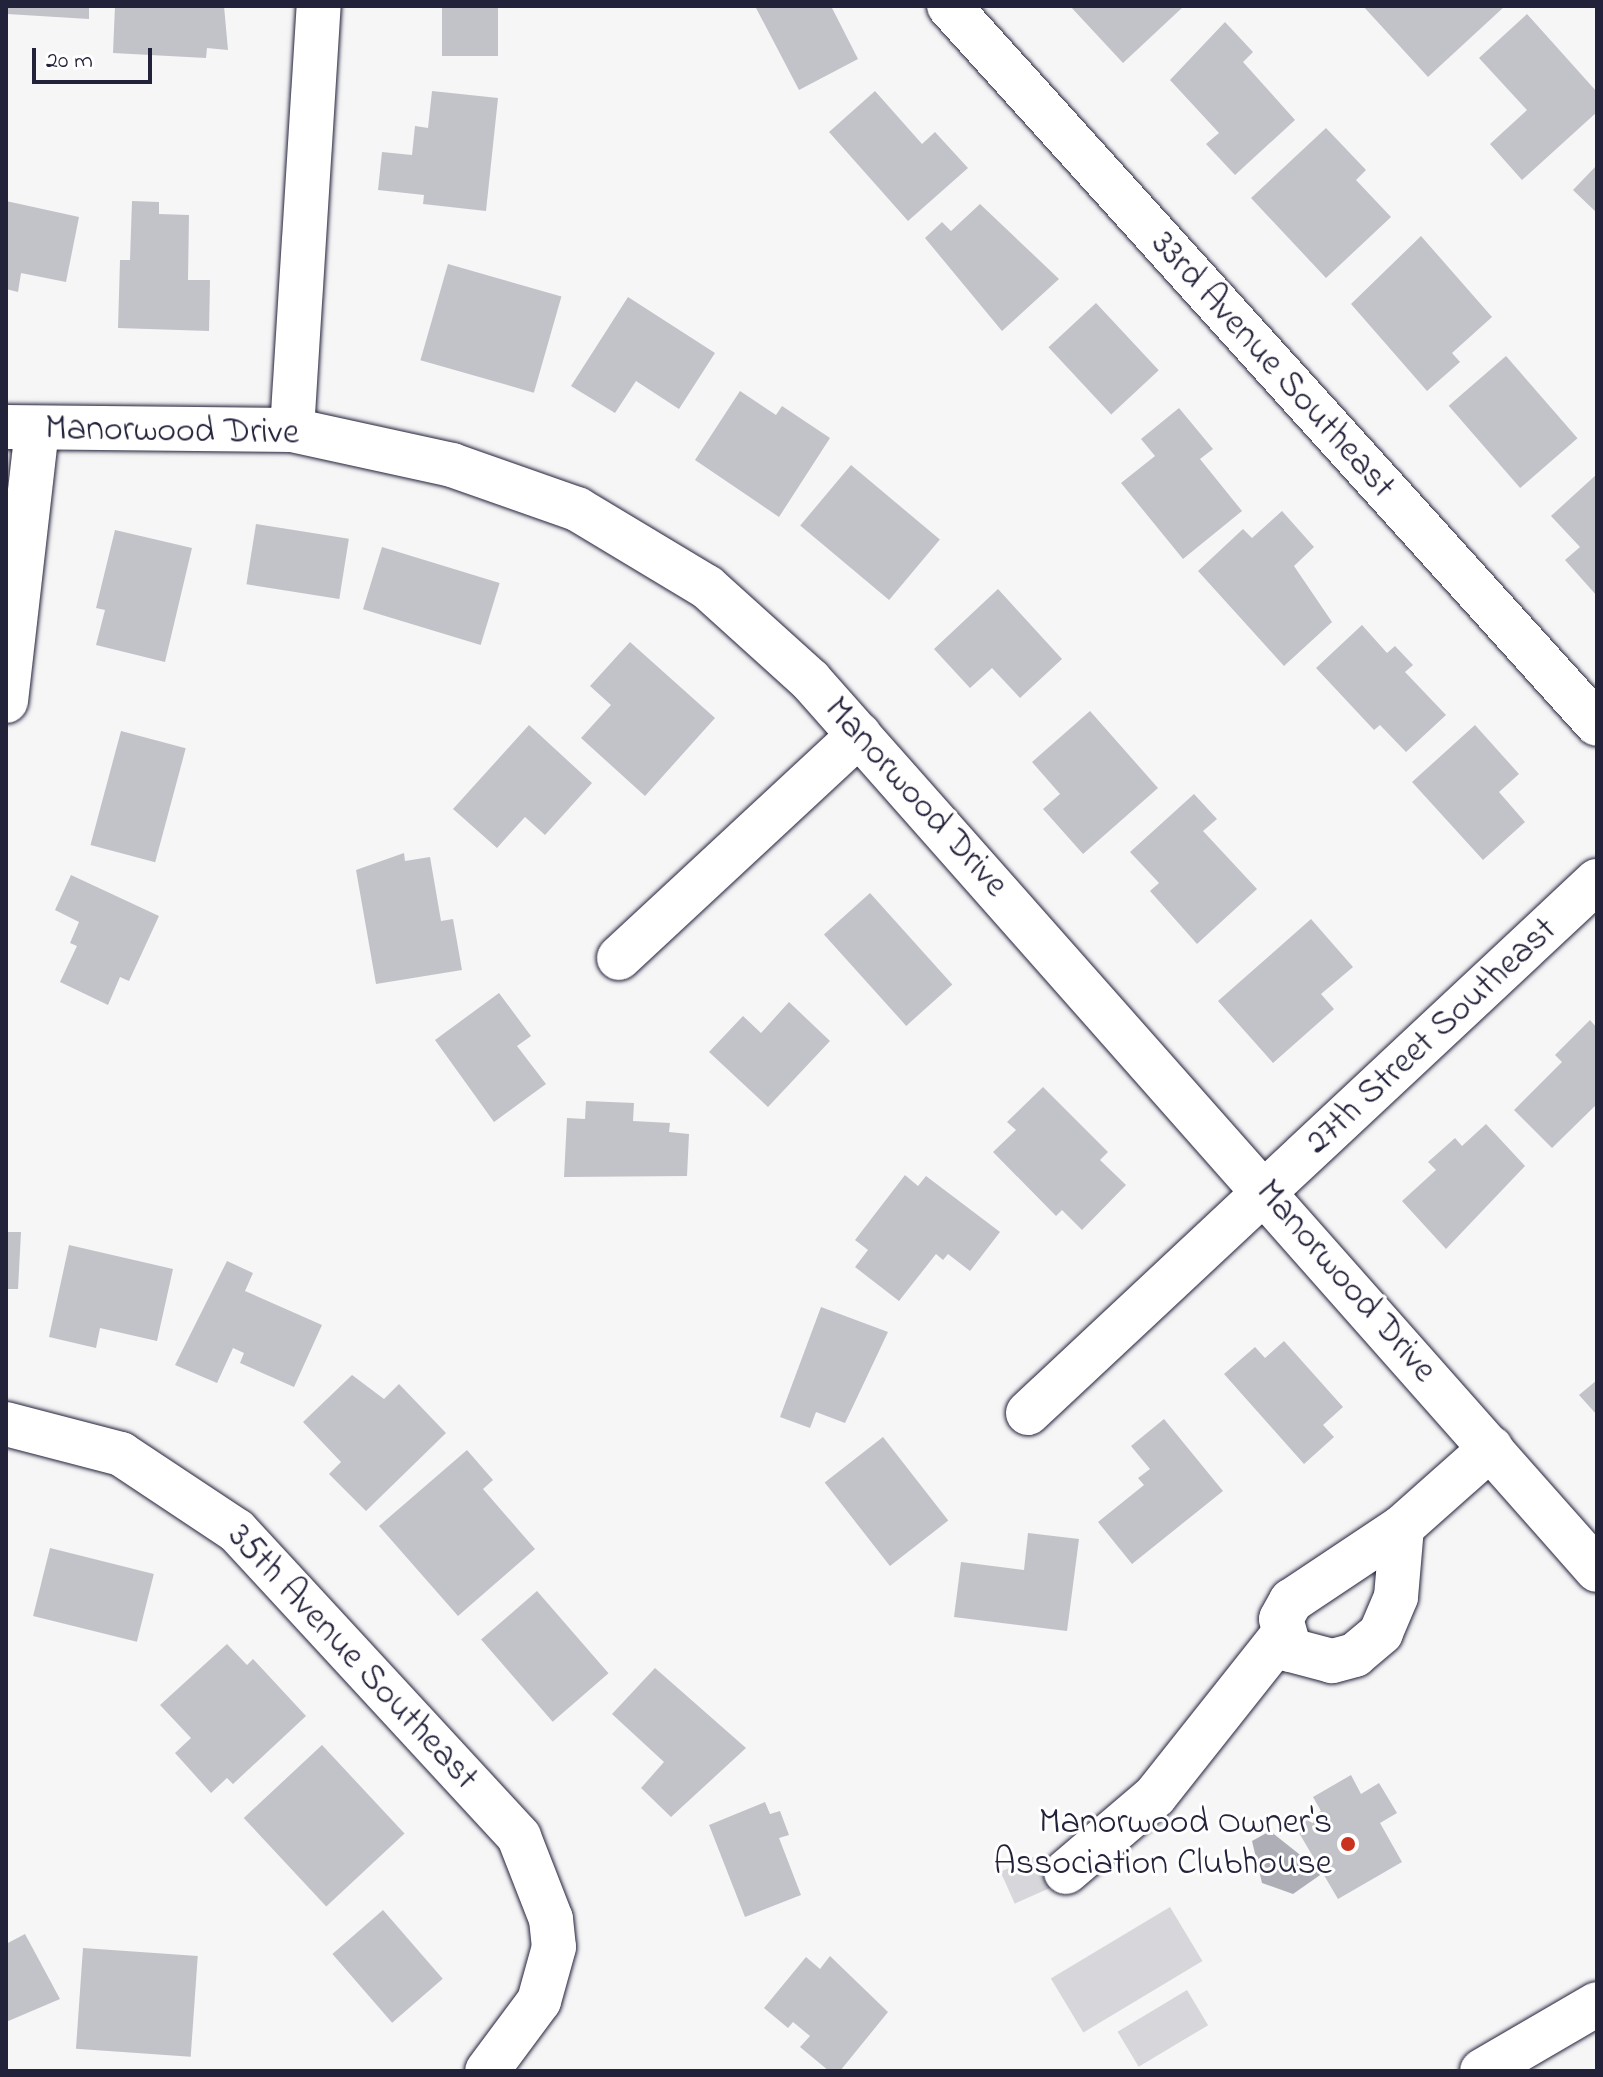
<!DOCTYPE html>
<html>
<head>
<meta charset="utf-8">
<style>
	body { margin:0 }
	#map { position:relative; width:1603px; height:2077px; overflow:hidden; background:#f6f6f7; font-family:"Indie Flower",sans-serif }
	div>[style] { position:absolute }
	.green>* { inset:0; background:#d7d7db; transform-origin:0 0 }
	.water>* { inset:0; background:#aeaeb7 }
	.building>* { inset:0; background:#c2c2c9; transform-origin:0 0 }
	.roads { filter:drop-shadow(0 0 2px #22223b) drop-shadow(0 0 2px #22223b) }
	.minor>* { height:44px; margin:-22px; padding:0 22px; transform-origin:22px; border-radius:22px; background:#fff }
	.major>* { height:44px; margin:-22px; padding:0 22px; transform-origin:22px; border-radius:22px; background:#fff }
	.dots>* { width:22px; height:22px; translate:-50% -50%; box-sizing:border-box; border:4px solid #fff; border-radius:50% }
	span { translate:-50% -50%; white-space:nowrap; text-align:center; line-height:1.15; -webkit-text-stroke:6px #fff; paint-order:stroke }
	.street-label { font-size:36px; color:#22223b }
	.poi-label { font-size:36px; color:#22223b }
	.right { translate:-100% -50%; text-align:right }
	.frame { position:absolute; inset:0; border:8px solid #22223b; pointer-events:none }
	.scale { position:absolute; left:32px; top:48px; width:120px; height:36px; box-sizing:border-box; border:4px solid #22223b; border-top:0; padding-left:10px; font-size:24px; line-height:28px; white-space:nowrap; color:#22223b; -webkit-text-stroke:6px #fff; paint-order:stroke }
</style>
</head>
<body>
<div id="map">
	<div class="green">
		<div style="left:1038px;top:1855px;width:35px;height:41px;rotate:66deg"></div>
		<div style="left:1170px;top:1907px;width:63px;height:139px;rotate:59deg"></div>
		<div style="left:1187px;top:1990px;width:41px;height:81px;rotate:59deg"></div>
	</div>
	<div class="water">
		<div style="clip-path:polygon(1270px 1831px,1323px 1873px,1293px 1894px,1262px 1883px,1252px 1841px)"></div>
	</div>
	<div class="building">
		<div style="clip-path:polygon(7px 6px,89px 6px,89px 19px,7px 14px)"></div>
		<div style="clip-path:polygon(115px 6px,224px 6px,228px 50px,207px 48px,206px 58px,113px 53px)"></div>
		<div style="left:442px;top:6px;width:56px;height:50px"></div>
		<div style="clip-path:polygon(755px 6px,831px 6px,858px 59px,799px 90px)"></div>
		<div style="clip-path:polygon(1070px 6px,1184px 6px,1123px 63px)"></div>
		<div style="clip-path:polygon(1363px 6px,1505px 6px,1428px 77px)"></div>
		<div style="clip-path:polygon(1527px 14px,1597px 92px,1597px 112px,1522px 180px,1490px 144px,1527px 110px,1479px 58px)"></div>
		<div style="clip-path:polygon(1225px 22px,1253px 52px,1243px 62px,1295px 120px,1235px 175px,1206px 144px,1219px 133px,1170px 80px)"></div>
		<div style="clip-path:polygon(432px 91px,498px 98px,486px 211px,423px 204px,424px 195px,378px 190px,382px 152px,412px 155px,415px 126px,428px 128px)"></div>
		<div style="clip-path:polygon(875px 91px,922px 144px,935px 132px,968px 168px,908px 221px,829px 132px)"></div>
		<div style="clip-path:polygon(1326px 128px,1366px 170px,1356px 180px,1391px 217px,1326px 278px,1251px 198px)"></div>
		<div style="clip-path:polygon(1597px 165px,1597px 213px,1573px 190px)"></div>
		<div style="clip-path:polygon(6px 201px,79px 217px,66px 282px,21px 273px,18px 292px,6px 289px)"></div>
		<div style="clip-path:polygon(132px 201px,159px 202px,159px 214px,189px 215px,188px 280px,210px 280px,209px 331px,118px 328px,120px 260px,130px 260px)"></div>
		<div style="clip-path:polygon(980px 204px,1059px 279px,1002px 331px,925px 238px,942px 222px,951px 231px)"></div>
		<div style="clip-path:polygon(1421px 236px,1492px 317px,1452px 353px,1460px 362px,1427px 391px,1351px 304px)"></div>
		<div style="left:448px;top:264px;width:118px;height:100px;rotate:16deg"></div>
		<div style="clip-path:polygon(628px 297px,715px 353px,679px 409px,636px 381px,615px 413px,571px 386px)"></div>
		<div style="left:1096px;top:303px;width:92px;height:65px;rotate:47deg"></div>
		<div style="left:1506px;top:356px;width:109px;height:76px;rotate:49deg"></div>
		<div style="clip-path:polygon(740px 391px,776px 415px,782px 406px,830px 438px,779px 517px,695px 460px)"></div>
		<div style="clip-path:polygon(1179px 408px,1213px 449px,1200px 459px,1242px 511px,1183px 559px,1121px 483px,1155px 456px,1141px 439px)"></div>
		<div style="left:851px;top:465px;width:116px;height:79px;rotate:40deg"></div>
		<div style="clip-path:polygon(1597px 474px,1597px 596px,1565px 560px,1580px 547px,1551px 516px)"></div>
		<div style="clip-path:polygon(1282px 511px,1314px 547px,1294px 566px,1332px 622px,1284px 666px,1198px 571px,1243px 529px,1252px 538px)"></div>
		<div style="left:256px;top:524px;width:94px;height:61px;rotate:9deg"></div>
		<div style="clip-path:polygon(115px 530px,192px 548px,165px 662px,96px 645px,105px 610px,96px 608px)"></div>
		<div style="left:382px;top:547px;width:123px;height:65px;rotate:17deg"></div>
		<div style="clip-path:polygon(998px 589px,1062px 659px,1020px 698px,992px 668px,970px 688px,934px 649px)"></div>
		<div style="clip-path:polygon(1362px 625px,1387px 653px,1395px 646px,1413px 665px,1405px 672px,1446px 715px,1406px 752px,1380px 725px,1374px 730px,1316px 668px)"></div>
		<div style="clip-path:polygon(630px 642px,715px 718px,645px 796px,581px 738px,611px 705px,590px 686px)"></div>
		<div style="clip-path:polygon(1090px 711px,1158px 788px,1083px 854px,1043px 809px,1060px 794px,1032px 762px)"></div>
		<div style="clip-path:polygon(529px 725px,592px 783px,545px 835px,525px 817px,497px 848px,453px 809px)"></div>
		<div style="clip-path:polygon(1475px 725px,1519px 774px,1499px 792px,1525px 822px,1483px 860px,1412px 782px)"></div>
		<div style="left:121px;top:731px;width:67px;height:118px;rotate:15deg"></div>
		<div style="clip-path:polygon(1194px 794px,1217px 819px,1203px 831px,1257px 889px,1197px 944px,1150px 891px,1159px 883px,1130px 852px)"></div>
		<div style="clip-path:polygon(404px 853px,405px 861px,430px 857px,441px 921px,453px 919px,462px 970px,376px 984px,356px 870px)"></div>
		<div style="clip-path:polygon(71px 875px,159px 916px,129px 981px,120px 977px,108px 1005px,60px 982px,77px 946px,70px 943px,79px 922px,55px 910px)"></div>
		<div style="left:870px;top:893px;width:123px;height:62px;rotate:48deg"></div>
		<div style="clip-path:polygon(1311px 919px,1353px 967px,1321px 994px,1334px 1009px,1273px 1063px,1218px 1001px)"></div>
		<div style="clip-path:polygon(499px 993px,531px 1036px,517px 1046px,546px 1084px,494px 1122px,435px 1040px)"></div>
		<div style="clip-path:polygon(789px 1002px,830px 1041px,768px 1107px,709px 1052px,743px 1016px,761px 1033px)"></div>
		<div style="clip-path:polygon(1590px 1020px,1597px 1028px,1597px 1104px,1552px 1148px,1514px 1110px,1562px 1062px,1555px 1055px)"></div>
		<div style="clip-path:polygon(1043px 1087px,1108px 1152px,1100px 1160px,1126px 1185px,1082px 1230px,1062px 1210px,1056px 1216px,993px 1152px,1016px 1130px,1007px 1122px)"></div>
		<div style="clip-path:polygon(586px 1101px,634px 1103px,633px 1121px,670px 1123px,669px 1132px,689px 1134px,687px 1176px,564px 1177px,567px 1118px,585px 1119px)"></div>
		<div style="clip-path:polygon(1486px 1124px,1525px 1166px,1446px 1249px,1402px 1201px,1436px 1170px,1428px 1162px,1455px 1138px,1462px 1146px)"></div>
		<div style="clip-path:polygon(905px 1175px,918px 1186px,926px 1176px,1000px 1232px,970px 1271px,948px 1254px,943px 1260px,936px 1254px,899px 1301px,855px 1267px,868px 1250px,855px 1240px)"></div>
		<div style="clip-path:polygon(6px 1232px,21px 1232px,18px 1289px,6px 1289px)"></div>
		<div style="clip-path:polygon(69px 1245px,173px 1269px,157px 1341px,100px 1328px,96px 1348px,49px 1337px)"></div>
		<div style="clip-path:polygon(227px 1261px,253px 1273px,245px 1291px,322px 1325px,294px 1387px,240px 1363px,244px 1353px,233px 1348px,217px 1383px,175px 1365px)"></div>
		<div style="clip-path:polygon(821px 1307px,888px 1332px,845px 1423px,816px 1412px,810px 1428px,780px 1417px)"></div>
		<div style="clip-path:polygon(1284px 1341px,1343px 1407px,1323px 1425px,1334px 1437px,1304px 1464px,1224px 1374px,1255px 1347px,1265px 1358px)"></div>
		<div style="clip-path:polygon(352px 1375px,384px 1399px,399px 1384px,446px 1433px,366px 1511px,329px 1474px,341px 1462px,303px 1422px)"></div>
		<div style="clip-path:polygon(1597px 1380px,1597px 1415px,1579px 1395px)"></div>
		<div style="clip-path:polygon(1164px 1419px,1223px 1491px,1132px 1564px,1098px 1522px,1144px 1485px,1138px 1478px,1150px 1469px,1131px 1446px)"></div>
		<div style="left:883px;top:1437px;width:106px;height:74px;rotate:52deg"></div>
		<div style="clip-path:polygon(467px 1450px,493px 1480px,483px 1489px,535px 1549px,458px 1616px,379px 1526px)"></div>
		<div style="clip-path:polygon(1028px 1533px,1079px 1539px,1067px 1631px,954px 1617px,961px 1562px,1024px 1570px)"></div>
		<div style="left:50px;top:1548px;width:107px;height:70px;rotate:14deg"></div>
		<div style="left:537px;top:1591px;width:109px;height:74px;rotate:49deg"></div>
		<div style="clip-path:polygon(227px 1644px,247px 1665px,253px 1659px,306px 1716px,233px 1784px,227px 1778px,211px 1793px,175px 1753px,191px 1738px,160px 1705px)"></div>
		<div style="clip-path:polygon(655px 1668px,746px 1748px,671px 1817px,641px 1788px,664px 1762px,612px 1714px)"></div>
		<div style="left:322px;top:1745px;width:121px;height:107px;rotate:47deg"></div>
		<div style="clip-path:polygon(1351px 1775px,1361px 1794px,1379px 1783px,1397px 1813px,1380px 1823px,1402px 1862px,1338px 1899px,1295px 1826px,1321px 1811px,1313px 1797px)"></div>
		<div style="clip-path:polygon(765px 1802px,770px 1814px,780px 1811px,789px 1835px,779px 1838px,801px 1895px,745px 1917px,709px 1825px)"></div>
		<div style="left:383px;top:1910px;width:91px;height:67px;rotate:49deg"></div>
		<div style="clip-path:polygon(25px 1934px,60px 1999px,6px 2022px,6px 1944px)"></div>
		<div style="left:83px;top:1948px;width:115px;height:101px;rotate:4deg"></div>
		<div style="clip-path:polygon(830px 1956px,888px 2012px,840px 2071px,829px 2071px,800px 2047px,810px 2036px,793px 2022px,788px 2028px,764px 2008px,806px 1957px,820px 1969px)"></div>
	</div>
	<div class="roads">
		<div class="minor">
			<div style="left:949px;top:6px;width:967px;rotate:47.93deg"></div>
			<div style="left:6px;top:427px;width:286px;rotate:0.6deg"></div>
			<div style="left:292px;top:430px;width:164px;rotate:12.3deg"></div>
			<div style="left:452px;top:465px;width:133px;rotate:19.4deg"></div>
			<div style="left:577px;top:509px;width:152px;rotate:31deg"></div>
			<div style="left:707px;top:587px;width:139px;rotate:42.1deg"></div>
			<div style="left:810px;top:680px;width:1188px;rotate:48.51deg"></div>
			<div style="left:292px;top:430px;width:425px;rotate:-86.4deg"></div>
			<div style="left:6px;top:701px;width:274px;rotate:-83.5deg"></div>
			<div style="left:619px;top:958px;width:328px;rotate:-42.9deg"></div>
			<div style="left:1028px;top:1413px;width:779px;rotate:-43.08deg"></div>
			<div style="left:6px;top:1424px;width:119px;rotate:14.6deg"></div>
			<div style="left:121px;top:1454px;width:139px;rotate:33.6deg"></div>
			<div style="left:237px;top:1531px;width:416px;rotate:47.3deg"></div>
			<div style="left:519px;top:1837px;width:88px;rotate:68.7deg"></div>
			<div style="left:551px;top:1919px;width:28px;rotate:84deg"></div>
			<div style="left:554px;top:1947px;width:56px;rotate:105.5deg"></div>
			<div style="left:539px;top:2001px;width:87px;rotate:126.6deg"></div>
			<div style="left:1402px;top:1527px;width:70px;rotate:94.9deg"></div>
			<div style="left:1396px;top:1597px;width:39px;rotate:113deg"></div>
			<div style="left:1381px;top:1633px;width:34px;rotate:140deg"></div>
			<div style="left:1355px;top:1655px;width:24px;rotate:165deg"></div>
			<div style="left:1332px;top:1661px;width:43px;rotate:-165.3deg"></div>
			<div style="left:1290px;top:1650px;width:32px;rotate:-106deg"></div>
			<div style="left:1281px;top:1619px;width:21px;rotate:-61deg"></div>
			<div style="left:1291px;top:1601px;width:133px;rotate:-33.7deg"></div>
			<div style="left:1402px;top:1527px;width:119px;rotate:-41.6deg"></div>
			<div style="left:1066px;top:1872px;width:117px;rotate:-40.5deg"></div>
			<div style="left:1155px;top:1796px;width:203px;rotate:-51.6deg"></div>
		</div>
		<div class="major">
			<div style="left:1482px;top:2071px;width:133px;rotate:-30.2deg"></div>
		</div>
	</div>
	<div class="dots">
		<div style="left:1348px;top:1844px;background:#c8321e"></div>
	</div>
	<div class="street-label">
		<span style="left:1272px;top:366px;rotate:48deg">33rd Avenue Southeast</span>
		<span style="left:172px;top:432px;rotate:1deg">Manorwood Drive</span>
		<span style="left:915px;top:798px;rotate:48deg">Manorwood Drive</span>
		<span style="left:1432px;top:1037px;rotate:-43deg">27th Street Southeast</span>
		<span style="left:1345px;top:1282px;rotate:49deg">Manorwood Drive</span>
		<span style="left:352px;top:1658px;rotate:47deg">35th Avenue Southeast</span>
	</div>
	<div class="poi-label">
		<span class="right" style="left:1332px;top:1844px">Manorwood Owner's<br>Association Clubhouse</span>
	</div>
	<div class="frame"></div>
	<div class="scale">20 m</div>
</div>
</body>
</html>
